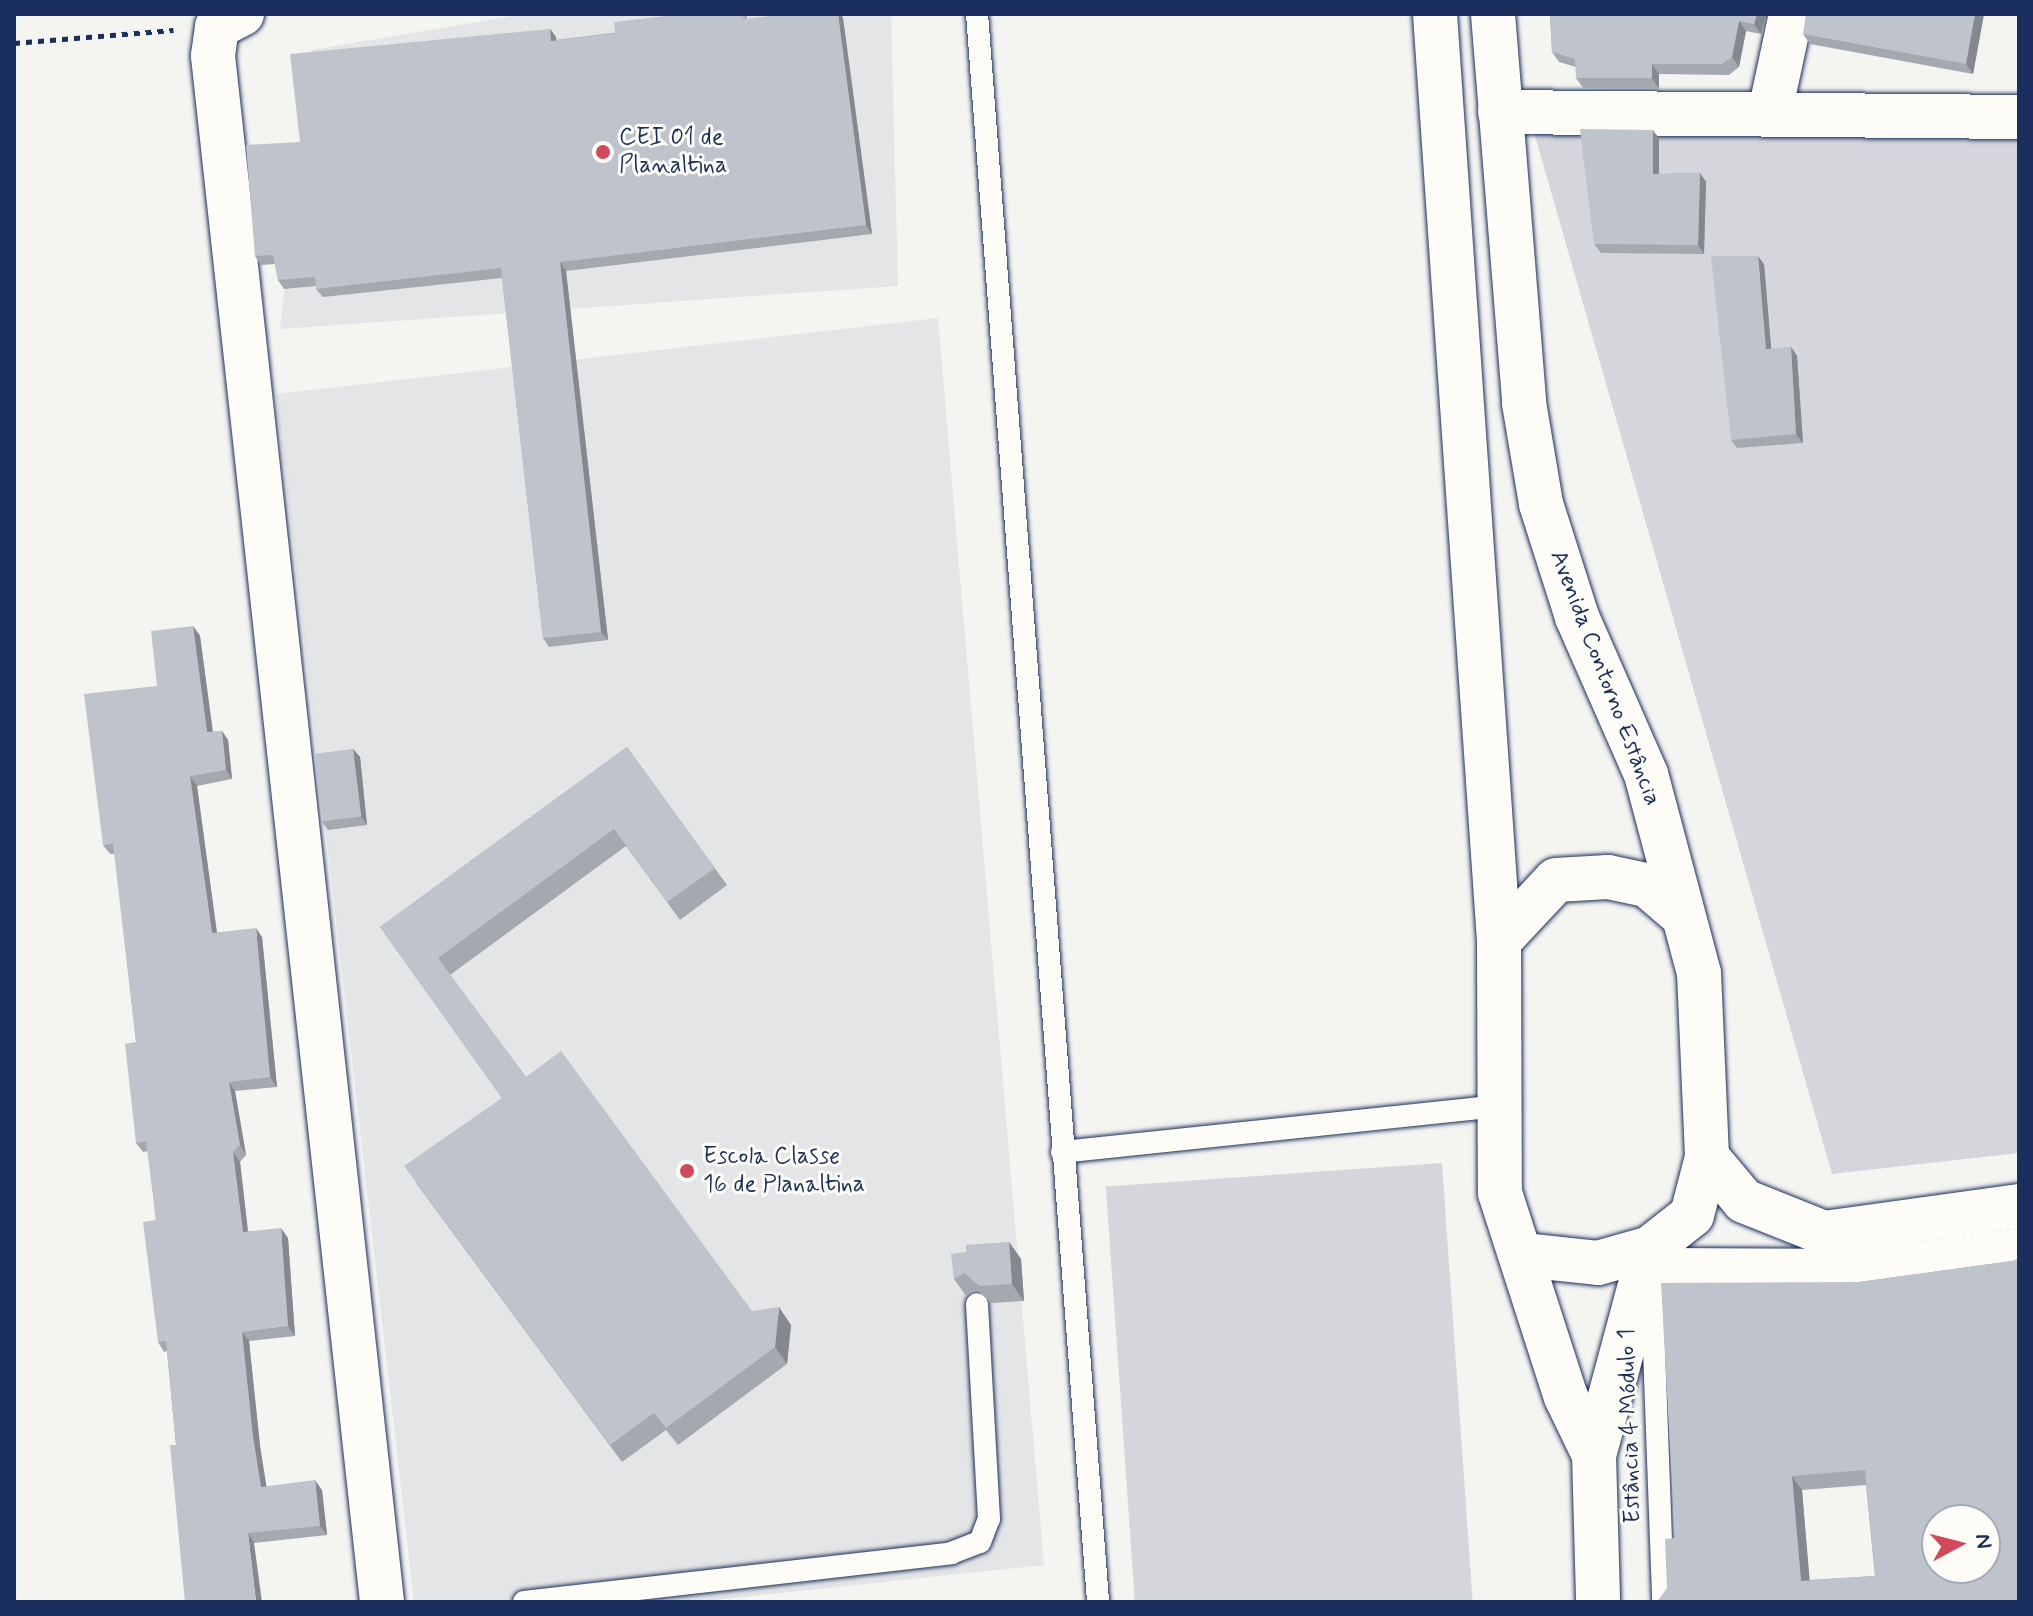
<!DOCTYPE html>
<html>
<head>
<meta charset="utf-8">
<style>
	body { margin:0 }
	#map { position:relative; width:2033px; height:1616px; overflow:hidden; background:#f4f4f1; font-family:Mynerve,sans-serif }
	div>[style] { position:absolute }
	.built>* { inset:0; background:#e4e5e6 }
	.green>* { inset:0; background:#d4d6db; transform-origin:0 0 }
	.path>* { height:5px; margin-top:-2.5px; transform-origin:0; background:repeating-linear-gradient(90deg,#1b2f5e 0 6px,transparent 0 12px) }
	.roads { filter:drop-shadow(0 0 2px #1b2f5e) drop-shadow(0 0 2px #1b2f5e) }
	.service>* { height:22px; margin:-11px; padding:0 11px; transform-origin:11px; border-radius:11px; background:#fdfcf7 }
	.minor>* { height:44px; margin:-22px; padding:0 22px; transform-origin:22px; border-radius:22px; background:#fdfcf7 }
	.tertiary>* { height:44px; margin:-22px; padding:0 22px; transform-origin:22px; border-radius:22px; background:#fdfcf7 }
	.wall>* { inset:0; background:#a4a8af }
	.shaded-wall>* { inset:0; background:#86888f }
	.building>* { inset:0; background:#bfc3cc; transform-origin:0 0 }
	.dots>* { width:22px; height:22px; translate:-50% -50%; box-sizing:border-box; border:4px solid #fdfcf7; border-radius:50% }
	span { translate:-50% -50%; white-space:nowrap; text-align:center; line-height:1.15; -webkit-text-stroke:6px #fdfcf7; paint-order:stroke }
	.poi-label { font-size:24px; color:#1b2f5e }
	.left { translate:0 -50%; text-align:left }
	.street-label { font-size:24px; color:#1b2f5e }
	.frame { position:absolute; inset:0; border:16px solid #1b2f5e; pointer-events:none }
	.north { position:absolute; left:1921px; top:1504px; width:80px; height:80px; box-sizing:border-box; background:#fdfcf7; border:2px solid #a3aaba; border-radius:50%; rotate:83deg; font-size:22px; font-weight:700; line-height:32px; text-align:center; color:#1b2f5e }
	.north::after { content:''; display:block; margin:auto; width:28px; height:36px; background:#d1495b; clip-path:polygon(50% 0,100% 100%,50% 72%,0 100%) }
</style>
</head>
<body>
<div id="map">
	<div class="built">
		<div style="clip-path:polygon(525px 14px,891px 14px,898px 286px,280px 329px,311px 50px)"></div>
		<div style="clip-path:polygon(938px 318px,1044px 1565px,695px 1602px,414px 1602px,276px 394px)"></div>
	</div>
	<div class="green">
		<div style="clip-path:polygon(1534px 132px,2019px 137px,2019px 1153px,1832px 1174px)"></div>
		<div style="left:1442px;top:1163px;width:440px;height:337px;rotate:86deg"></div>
	</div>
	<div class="path">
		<div style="left:14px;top:43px;width:160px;rotate:-4.7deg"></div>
	</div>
	<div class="roads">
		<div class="service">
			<div style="left:977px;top:14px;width:1593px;rotate:85.64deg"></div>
			<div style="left:1062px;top:1152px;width:437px;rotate:-6deg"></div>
			<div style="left:1652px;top:1295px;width:307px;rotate:87.9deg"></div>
			<div style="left:524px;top:1602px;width:430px;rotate:-6.5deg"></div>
			<div style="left:951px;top:1553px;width:31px;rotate:-21deg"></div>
			<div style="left:980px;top:1542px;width:25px;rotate:-69deg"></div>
			<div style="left:989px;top:1519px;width:215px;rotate:-93.2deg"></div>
		</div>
		<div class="minor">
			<div style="left:242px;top:14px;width:28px;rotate:153deg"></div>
			<div style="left:217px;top:27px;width:29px;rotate:98deg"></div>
			<div style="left:213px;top:56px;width:1555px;rotate:83.76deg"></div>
			<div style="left:1500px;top:112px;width:519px;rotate:0.55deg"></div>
			<div style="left:1770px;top:112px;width:100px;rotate:-77.9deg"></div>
			<div style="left:1707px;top:1157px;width:57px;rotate:49.9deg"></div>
			<div style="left:1744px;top:1201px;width:86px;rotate:21.8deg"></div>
			<div style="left:1824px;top:1233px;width:197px;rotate:-7.9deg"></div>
			<div style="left:1650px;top:1248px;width:26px;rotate:59deg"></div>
			<div style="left:1663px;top:1270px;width:203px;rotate:0.3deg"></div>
			<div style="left:1866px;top:1271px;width:154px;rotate:-7.8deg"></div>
		</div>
		<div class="tertiary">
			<div style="left:1435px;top:14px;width:929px;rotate:86.05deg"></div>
			<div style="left:1499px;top:941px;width:252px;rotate:89.8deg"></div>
			<div style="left:1500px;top:1193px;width:214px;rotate:72.1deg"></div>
			<div style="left:1566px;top:1397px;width:64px;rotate:64.2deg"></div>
			<div style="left:1493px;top:14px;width:390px;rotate:85.4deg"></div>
			<div style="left:1524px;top:403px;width:102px;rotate:80.4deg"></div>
			<div style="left:1541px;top:504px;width:119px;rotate:72.3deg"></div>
			<div style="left:1577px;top:617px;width:171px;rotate:66.3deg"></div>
			<div style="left:1646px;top:774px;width:206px;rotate:75.1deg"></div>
			<div style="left:1699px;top:973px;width:184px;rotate:87.5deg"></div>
			<div style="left:1707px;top:1157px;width:60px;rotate:104.5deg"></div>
			<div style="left:1692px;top:1215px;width:53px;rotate:141.8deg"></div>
			<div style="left:1650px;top:1248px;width:214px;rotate:105.1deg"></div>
			<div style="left:1594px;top:1455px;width:147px;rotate:88.4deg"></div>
			<div style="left:1499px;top:941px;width:83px;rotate:-46.9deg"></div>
			<div style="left:1556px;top:880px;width:52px;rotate:-3.3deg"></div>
			<div style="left:1608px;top:877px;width:40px;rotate:12deg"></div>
			<div style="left:1647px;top:885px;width:48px;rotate:40.7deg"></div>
			<div style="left:1523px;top:1255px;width:75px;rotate:6.1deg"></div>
			<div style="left:1598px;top:1263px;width:54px;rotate:-16.1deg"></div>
		</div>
	</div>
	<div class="wall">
		<div style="clip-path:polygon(1550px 14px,1767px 14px,1761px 34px,1746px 31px,1739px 67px,1729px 75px,1659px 74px,1659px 89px,1583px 88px,1576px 78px,1576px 67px,1559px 62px,1552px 52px)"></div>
		<div style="clip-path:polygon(1984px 14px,1973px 74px,1810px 44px,1803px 34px)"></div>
		<div style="clip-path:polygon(747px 16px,747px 19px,843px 18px,872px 234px,566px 271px,608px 640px,549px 647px,543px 638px,502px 278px,323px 297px,316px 289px,316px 286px,284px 289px,278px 280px,275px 264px,261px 265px,255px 256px,300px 142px,550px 29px,556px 37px,556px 40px)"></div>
		<div style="clip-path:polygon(1659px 139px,1659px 174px,1700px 173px,1706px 182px,1704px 254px,1601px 253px,1594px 244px)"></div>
		<div style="clip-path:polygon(1764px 264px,1771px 349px,1791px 347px,1797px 356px,1803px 443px,1737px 448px,1731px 440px)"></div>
		<div style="clip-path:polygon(193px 626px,200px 636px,213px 732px,222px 731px,228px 740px,232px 779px,197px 786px,217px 932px,262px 937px,277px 1087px,235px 1091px,246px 1155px,240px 1162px,248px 1231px,288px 1238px,295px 1336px,249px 1341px,260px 1446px,266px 1486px,322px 1490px,327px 1535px,254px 1543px,176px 1445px,167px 1351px,164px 1352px,158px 1342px,156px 1220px,148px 1151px,143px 1152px,136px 1143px,136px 1042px,115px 854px,110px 854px,103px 845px)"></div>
		<div style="clip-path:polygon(627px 747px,727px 885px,680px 920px,626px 846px,450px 975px,526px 1077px,752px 1311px,791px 1325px,787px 1364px,678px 1445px,666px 1430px,622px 1462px,416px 1183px,502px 1098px,380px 927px)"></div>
		<div style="clip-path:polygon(353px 749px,360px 757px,367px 825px,328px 830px,322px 822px)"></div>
		<div style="clip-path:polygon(1009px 1242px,1021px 1259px,1024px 1301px,991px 1303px,977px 1290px,966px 1296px,954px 1279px,966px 1252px)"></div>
		<div style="clip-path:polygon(evenodd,2012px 1261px,2019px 1602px,1667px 1588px,1675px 1538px,1859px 1282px,2012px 1261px,1866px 1485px,1875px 1576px,1809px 1580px,1802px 1490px,1866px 1485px)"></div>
	</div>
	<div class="shaded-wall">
		<div style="clip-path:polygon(838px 14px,841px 14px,843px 18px,872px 234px,866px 225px)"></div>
		<div style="clip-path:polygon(1757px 14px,1767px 14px,1761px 34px,1754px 24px)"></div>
		<div style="clip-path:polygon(1975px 14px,1984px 14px,1973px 74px,1966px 64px)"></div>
		<div style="clip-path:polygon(1739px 21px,1746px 31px,1739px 67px,1732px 57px)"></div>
		<div style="clip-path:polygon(550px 29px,556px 37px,557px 49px,551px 41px)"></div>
		<div style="clip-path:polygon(1652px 64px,1659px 74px,1659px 89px,1652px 78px)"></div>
		<div style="clip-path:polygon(1653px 130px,1659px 139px,1659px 183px,1653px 174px)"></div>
		<div style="clip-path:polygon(1700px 173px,1706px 182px,1704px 254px,1698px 245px)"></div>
		<div style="clip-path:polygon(1758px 256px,1764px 264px,1772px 358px,1766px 349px)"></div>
		<div style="clip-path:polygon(560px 262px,566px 271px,608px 640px,601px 632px)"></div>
		<div style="clip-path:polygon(1791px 347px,1797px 356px,1803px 443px,1796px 434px)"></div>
		<div style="clip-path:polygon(193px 626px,200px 636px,214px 742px,207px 732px)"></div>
		<div style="clip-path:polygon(222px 731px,228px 740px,232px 779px,226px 770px)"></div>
		<div style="clip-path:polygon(353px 749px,360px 757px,367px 825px,361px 817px)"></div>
		<div style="clip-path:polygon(190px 776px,197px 786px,218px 942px,212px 933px)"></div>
		<div style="clip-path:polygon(256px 928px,262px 937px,277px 1087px,270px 1077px)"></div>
		<div style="clip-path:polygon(229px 1082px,235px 1091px,246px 1155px,240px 1145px)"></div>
		<div style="clip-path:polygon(233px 1152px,240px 1162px,249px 1241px,243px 1232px)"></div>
		<div style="clip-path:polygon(281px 1228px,288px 1238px,295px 1336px,288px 1326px)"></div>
		<div style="clip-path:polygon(1009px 1242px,1021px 1259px,1024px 1301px,1012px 1284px)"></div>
		<div style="clip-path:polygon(779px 1307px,791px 1325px,787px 1364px,775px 1347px)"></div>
		<div style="clip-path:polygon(242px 1332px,249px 1341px,260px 1446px,268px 1496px,261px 1487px,253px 1437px)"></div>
		<div style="clip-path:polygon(1792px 1476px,1802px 1490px,1811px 1595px,1801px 1581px)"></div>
		<div style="clip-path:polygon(315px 1480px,322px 1490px,327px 1535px,320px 1526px)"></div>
		<div style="clip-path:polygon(248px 1533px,254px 1543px,262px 1602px,256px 1602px)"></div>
	</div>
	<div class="building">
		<div style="clip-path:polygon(682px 14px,742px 14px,743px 19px,789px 14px,838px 14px,866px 225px,560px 262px,601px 632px,543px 638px,501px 268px,316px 289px,315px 277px,278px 280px,273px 255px,255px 256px,246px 145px,300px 142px,290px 54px,550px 29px,551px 41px,615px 33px,614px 22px)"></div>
		<div style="clip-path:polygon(1550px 14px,1757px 14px,1754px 24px,1739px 21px,1732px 57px,1722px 64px,1652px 64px,1652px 78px,1576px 78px,1575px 59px,1552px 52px)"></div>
		<div style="clip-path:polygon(1806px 14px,1975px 14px,1966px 64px,1803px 34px)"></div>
		<div style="clip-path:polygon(1580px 129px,1653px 130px,1653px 174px,1700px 173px,1698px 245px,1594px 244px)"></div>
		<div style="clip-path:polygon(1711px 256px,1758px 256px,1766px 349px,1791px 347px,1796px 434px,1731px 440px)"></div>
		<div style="clip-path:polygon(193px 626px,207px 732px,222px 731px,226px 770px,190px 776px,212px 933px,256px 928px,270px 1077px,229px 1082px,240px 1145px,233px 1152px,243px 1232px,281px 1228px,288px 1326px,242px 1332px,253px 1437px,261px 1487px,315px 1480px,320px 1526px,248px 1533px,256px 1602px,185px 1602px,170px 1445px,176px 1445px,166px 1341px,158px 1342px,143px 1222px,156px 1220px,146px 1141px,136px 1143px,125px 1044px,136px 1042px,113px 844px,103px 845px,84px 694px,157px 686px,151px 631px)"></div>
		<div style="clip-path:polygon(627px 747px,715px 868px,667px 902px,614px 829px,438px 958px,526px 1077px,561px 1051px,752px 1311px,779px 1307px,775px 1347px,666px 1428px,654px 1413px,610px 1445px,404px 1166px,502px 1098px,380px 927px)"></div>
		<div style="left:353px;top:749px;width:68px;height:39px;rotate:83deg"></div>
		<div style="clip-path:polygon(1009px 1242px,1012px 1284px,979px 1286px,965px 1273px,954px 1279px,951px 1254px,966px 1252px,966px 1245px)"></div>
		<div style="clip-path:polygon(evenodd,2019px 1258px,2019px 1602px,1657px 1602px,1667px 1588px,1665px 1539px,1675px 1538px,1661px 1283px,1859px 1282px,2012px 1261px,2019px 1258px,1865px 1470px,1875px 1576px,1801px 1581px,1792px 1476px,1865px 1470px,2019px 1258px,1937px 1520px,1985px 1520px,1985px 1568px,1937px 1568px,1937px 1520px)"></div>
	</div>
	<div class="dots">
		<div style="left:603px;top:152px;background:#d1495b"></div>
		<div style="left:687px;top:1171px;background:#d1495b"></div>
	</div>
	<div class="poi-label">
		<span class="left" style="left:619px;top:152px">CEI 01 de<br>Planaltina</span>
		<span class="left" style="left:703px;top:1171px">Escola Classe<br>16 de Planaltina</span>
	</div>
	<div class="street-label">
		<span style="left:1605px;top:678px;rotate:69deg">Avenida Contorno Estância</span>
		<span style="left:1630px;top:1426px;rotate:-92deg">Estância 4 Módulo 1</span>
	</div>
	<div class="frame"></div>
	<div class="north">N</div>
</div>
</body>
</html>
